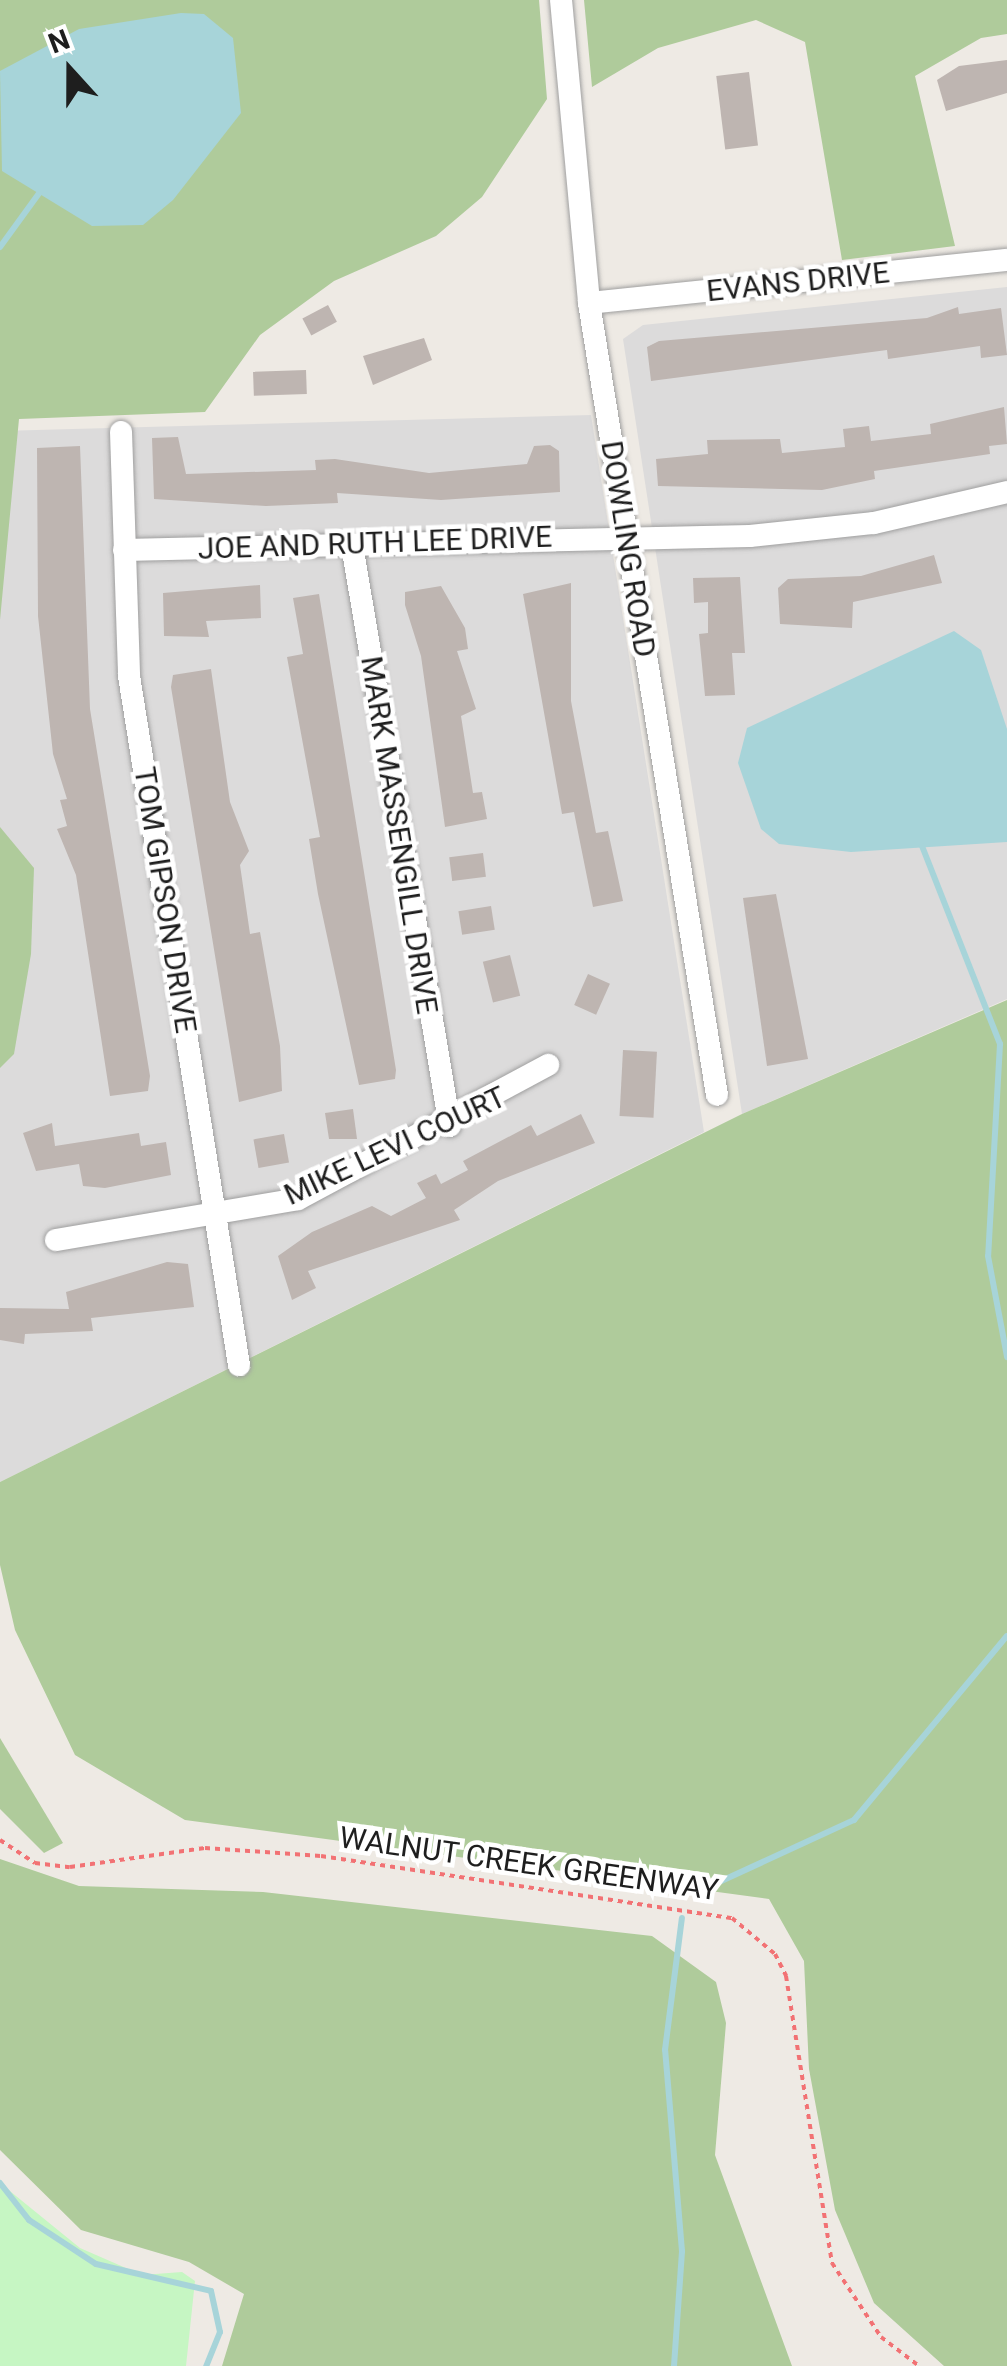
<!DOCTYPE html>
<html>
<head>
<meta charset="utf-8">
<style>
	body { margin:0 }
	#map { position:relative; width:1007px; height:2366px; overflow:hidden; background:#eeeae4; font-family:Roboto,sans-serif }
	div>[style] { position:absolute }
	.residential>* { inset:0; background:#dcdbdb }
	.forest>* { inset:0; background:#afcb9b }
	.park>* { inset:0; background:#c6f6c3 }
	.water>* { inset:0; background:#a7d4d9 }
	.stream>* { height:6px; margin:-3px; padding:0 3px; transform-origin:3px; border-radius:3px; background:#a7d4d9 }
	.building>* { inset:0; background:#beb5b1; transform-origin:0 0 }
	.path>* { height:4px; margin-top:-2px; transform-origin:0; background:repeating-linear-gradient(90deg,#f27274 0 5px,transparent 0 10px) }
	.roads { filter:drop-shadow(0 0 2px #9f9f9f) drop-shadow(0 0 2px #9f9f9f) }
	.minor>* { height:22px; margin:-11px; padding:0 11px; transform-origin:11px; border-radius:11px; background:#fff }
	span { translate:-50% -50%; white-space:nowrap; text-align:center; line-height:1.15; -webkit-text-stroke:9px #fff; paint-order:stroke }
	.street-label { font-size:30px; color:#1e1e1e }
	.north { position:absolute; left:20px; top:20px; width:100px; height:100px; -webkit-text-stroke:8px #fff; paint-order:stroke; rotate:339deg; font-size:28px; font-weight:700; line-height:40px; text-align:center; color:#1e1e1e }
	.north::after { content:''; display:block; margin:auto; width:35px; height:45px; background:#1e1e1e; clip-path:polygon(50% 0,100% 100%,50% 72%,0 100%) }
</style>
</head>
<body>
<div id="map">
	<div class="residential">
		<div style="clip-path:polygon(1007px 287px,1007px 999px,742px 1114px,623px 339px,643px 325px)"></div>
		<div style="clip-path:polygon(591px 415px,704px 1132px,0 1482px,0 431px)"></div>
	</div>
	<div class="forest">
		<div style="clip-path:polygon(0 0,539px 0,547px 99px,482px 197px,436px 236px,334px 281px,260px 335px,205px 412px,19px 419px,0 620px)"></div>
		<div style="clip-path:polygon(584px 0,1007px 0,1007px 34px,981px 38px,915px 76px,955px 246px,842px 260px,805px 42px,756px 20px,658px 48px,592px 87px)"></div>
		<div style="clip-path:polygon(0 827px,34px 868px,31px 954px,14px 1054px,0 1068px)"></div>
		<div style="clip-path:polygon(1007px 1000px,1007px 2366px,944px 2366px,874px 2303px,835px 2210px,809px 2069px,804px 1961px,769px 1899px,185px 1820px,75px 1755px,15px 1630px,0 1565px,0 1482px,742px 1114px)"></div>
		<div style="clip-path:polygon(0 1738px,63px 1843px,44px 1853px,0 1809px)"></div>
		<div style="clip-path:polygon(0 1859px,79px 1886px,263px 1892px,652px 1936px,716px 1982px,726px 2023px,715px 2155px,792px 2366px,222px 2366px,244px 2294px,189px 2262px,81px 2230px,0 2150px)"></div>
	</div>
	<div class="park">
		<div style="clip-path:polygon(0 2183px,80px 2248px,142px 2275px,182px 2272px,195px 2281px,186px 2366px,0 2366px)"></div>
	</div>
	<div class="water">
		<div style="clip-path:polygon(181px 13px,204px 14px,233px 38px,241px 113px,173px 200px,143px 225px,92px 226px,2px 171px,0 71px,79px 29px)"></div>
		<div style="clip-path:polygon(954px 631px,981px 650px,1007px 729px,1007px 842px,851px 852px,779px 844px,761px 829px,738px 763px,747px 728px)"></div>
	</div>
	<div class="stream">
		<div style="left:0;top:247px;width:68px;rotate:-54deg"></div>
		<div style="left:922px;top:846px;width:213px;rotate:68.5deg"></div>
		<div style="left:1000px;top:1044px;width:212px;rotate:93.2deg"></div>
		<div style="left:988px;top:1256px;width:103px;rotate:79.3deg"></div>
		<div style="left:706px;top:1888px;width:163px;rotate:-24.7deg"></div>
		<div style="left:854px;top:1820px;width:239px;rotate:-50.3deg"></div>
		<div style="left:0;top:2183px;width:47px;rotate:51.9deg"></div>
		<div style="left:29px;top:2220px;width:80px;rotate:33.3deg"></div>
		<div style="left:96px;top:2264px;width:118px;rotate:13.2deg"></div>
		<div style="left:211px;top:2291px;width:42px;rotate:77.6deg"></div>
		<div style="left:220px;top:2332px;width:37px;rotate:112deg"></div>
		<div style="left:674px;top:2366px;width:115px;rotate:-86deg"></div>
		<div style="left:682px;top:2251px;width:202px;rotate:-94.8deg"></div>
		<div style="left:665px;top:2050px;width:133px;rotate:-82.7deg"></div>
	</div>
	<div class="building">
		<div style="clip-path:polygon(1007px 60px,1007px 93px,946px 111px,937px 80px,959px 66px)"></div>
		<div style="left:749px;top:72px;width:74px;height:33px;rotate:83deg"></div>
		<div style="left:328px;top:305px;width:19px;height:29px;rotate:62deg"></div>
		<div style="clip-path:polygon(958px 307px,959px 314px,1001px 308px,1007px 355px,981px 358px,980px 346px,888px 359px,887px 350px,651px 381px,647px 347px,659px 341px,927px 318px)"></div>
		<div style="clip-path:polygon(424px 338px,432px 360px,373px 385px,363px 356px)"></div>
		<div style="left:306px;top:370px;width:24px;height:53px;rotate:88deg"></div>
		<div style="clip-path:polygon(1004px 407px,1007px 444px,989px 446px,990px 454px,874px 471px,875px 479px,822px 490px,658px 486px,656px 459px,708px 454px,707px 440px,780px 439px,782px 453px,845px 447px,843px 429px,869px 426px,871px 441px,931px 434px,930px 424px)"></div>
		<div style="clip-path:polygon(178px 437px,186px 474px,316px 470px,315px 460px,335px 459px,429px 473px,527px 464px,534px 446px,550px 445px,559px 451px,560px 492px,441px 500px,337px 493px,338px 503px,266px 506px,154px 499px,152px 438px)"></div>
		<div style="clip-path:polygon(80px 446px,90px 709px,150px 1076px,148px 1091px,110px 1096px,76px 875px,57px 829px,67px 826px,60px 800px,67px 799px,53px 754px,38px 616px,37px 448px)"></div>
		<div style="clip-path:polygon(934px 555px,942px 583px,853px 602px,852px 628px,780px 624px,778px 588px,788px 579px,861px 576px)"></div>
		<div style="clip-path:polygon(740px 577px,745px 653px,732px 653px,735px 695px,705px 696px,699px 634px,708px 633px,708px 602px,694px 603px,693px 578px)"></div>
		<div style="clip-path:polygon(571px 583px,571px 701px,596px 833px,608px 831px,623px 901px,593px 907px,574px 812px,562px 814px,523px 594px)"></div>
		<div style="clip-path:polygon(260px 585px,261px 618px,206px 621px,209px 637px,164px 636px,163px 593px)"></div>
		<div style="clip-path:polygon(441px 586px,465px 628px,468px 649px,457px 651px,476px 709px,461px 716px,473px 793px,482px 792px,487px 819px,445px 827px,421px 656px,405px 605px,405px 592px)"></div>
		<div style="clip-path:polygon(319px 594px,396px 1070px,395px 1079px,359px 1085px,318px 894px,309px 839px,320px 837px,287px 657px,303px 654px,293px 598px)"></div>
		<div style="clip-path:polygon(211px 669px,230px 802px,249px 851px,240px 865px,250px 934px,260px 932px,280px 1046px,282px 1091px,239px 1102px,171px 687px,173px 675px)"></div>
		<div style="left:483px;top:853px;width:24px;height:34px;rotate:83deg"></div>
		<div style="clip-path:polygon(776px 894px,808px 1059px,767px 1066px,743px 898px)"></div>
		<div style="left:491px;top:906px;width:24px;height:33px;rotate:81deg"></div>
		<div style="left:510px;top:955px;width:42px;height:28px;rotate:76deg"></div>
		<div style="left:588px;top:974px;width:24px;height:34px;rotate:24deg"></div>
		<div style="left:623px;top:1050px;width:34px;height:66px;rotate:3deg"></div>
		<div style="clip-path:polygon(353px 1109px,357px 1139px,329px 1139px,325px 1113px)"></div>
		<div style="clip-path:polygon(581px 1114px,595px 1143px,498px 1181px,454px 1210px,460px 1220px,308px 1271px,316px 1288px,292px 1300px,278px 1256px,312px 1232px,372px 1206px,391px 1216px,426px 1198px,417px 1183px,436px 1174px,441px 1184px,468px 1170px,463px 1161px,531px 1125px,537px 1136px)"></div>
		<div style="clip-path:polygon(52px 1123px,55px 1146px,139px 1133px,141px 1146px,166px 1142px,171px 1175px,105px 1188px,83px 1186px,79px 1164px,36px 1171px,23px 1133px)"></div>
		<div style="left:284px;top:1134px;width:29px;height:31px;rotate:80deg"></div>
		<div style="clip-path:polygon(167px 1262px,188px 1264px,194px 1307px,91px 1318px,93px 1331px,25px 1334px,24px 1344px,0 1340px,0 1308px,69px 1309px,66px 1292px)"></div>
	</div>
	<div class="path">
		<div style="left:0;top:1840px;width:42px;rotate:33.3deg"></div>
		<div style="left:35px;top:1863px;width:35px;rotate:7deg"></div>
		<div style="left:70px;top:1867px;width:136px;rotate:-8deg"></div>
		<div style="left:205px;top:1848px;width:116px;rotate:3.9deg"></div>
		<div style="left:321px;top:1856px;width:416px;rotate:8.6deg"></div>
		<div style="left:732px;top:1918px;width:56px;rotate:39.9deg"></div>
		<div style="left:775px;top:1954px;width:25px;rotate:63deg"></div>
		<div style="left:786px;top:1976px;width:291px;rotate:80.9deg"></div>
		<div style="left:832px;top:2263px;width:89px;rotate:56.5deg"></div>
		<div style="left:881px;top:2337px;width:48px;rotate:37.3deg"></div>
	</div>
	<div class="roads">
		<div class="minor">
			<div style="left:561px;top:0;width:304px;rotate:84.7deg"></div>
			<div style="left:589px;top:303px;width:802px;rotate:80.82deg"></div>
			<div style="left:589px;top:303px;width:420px;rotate:-5.9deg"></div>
			<div style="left:121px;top:432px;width:244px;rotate:88.1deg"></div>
			<div style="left:129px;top:676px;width:698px;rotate:80.93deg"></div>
			<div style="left:352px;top:545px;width:589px;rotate:80.43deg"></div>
			<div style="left:124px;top:550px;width:626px;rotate:-1.28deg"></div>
			<div style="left:750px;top:536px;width:125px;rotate:-6deg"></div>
			<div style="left:874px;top:523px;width:137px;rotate:-13.1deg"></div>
			<div style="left:56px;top:1240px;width:245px;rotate:-9.6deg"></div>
			<div style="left:298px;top:1199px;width:284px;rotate:-28.2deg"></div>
		</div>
	</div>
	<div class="street-label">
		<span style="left:798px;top:282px;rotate:-6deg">EVANS DRIVE</span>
		<span style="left:375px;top:543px;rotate:-2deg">JOE AND RUTH LEE DRIVE</span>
		<span style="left:628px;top:549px;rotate:81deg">DOWLING ROAD</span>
		<span style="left:399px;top:835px;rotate:81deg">MARK MASSENGILL DRIVE</span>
		<span style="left:165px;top:900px;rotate:81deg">TOM GIPSON DRIVE</span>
		<span style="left:395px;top:1146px;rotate:-25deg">MIKE LEVI COURT</span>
		<span style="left:529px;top:1864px;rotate:8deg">WALNUT CREEK GREENWAY</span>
	</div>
	<div class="north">N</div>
</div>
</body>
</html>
